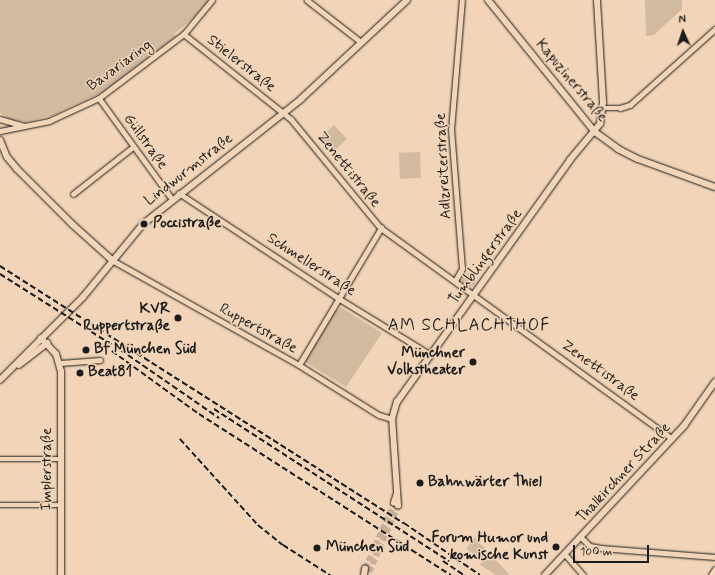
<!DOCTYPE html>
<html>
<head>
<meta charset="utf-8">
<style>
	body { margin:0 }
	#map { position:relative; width:715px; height:575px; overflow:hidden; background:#f2d5b8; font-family:Mynerve,sans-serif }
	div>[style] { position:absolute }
	.green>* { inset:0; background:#d2baa1; transform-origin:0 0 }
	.round { border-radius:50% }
	.tertiary-tunnel>* { height:5.5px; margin-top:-2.75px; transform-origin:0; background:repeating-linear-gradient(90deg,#c7b099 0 5.5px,transparent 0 8.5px) }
	.roads { filter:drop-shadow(0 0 1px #1c1c1c) drop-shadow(0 0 1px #1c1c1c) }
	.minor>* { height:4.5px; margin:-2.25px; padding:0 2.25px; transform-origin:2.25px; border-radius:2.25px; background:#f2d5b8 }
	.tertiary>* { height:5.5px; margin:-2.75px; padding:0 2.75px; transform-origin:2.75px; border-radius:2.75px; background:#f2d5b8 }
	.secondary>* { height:6px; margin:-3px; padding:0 3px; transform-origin:3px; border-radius:3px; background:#f2d5b8 }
	.rail>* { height:1.5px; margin-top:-0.75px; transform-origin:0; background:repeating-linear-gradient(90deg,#1c1c1c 0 6px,transparent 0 9px) }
	.dots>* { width:11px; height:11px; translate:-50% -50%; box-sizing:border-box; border:2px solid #f2d5b8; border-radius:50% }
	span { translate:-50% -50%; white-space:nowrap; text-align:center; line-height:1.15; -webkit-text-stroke:3px #f2d5b8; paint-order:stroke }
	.street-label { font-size:15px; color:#1c1c1c }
	.poi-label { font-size:15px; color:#1c1c1c; font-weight:700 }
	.left { translate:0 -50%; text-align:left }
	.right { translate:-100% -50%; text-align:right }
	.quarter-label { font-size:17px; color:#1c1c1c; letter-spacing:1px }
	.north { position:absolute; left:663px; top:12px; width:40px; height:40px; -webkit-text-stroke:3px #f2d5b8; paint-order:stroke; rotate:357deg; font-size:11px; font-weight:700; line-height:16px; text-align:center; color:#1c1c1c }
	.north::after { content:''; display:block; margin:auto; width:14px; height:18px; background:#1c1c1c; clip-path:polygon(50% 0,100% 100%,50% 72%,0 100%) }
	.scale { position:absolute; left:573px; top:545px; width:76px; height:18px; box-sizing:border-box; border:2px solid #1c1c1c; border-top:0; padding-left:5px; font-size:12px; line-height:14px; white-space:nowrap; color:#1c1c1c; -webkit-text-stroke:3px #f2d5b8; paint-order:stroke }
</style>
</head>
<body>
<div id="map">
	<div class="green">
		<div style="clip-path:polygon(0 0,209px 0,192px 19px,174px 34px,176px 36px,105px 91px,51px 116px,26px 122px,11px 120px,0 113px)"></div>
		<div style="clip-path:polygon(645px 0,682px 0,682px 9px,654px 35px,646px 36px)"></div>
		<div style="left:334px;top:125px;width:19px;height:19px;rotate:47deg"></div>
		<div style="left:420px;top:152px;width:26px;height:21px;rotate:88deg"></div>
		<div class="round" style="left:462px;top:273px;width:14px;height:14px"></div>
		<div style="clip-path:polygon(340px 307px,382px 333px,346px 387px,305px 362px,335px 309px,338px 311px)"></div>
		<div style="clip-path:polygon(474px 537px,509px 574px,508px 575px,496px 575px,480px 565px,483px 560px,466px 549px)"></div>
	</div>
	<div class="tertiary-tunnel">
		<div style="left:365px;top:569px;width:72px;rotate:-66.3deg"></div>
		<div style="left:369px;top:572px;width:72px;rotate:-66.3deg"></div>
	</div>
	<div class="roads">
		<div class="minor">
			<div style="left:307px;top:0;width:68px;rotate:37.9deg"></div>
			<div style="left:184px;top:34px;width:137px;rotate:38.5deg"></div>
			<div style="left:291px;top:119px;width:141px;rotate:50.5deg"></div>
			<div style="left:381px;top:228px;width:359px;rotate:35.9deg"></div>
			<div style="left:99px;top:98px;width:125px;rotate:54.1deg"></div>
			<div style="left:603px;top:108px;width:17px"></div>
			<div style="left:620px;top:108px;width:10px;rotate:-17deg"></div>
			<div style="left:630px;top:105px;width:114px;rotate:-41.8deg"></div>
			<div style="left:0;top:119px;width:25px;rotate:16deg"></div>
			<div style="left:0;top:131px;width:50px;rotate:-11.5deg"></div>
			<div style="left:49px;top:121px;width:55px;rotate:-24.7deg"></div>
			<div style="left:99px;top:98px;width:106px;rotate:-37deg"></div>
			<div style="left:184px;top:34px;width:44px;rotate:-50.5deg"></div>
			<div style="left:179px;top:193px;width:191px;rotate:33.4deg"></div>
			<div style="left:338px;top:298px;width:109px;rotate:31.5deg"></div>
			<div style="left:73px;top:194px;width:76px;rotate:-38.1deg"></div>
			<div style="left:112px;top:260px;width:214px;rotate:29.3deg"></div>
			<div style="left:299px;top:365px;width:94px;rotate:32deg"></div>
			<div style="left:379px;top:415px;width:14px;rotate:17deg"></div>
			<div style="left:455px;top:281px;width:14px;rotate:-60deg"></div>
			<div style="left:462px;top:269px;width:139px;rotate:-94.5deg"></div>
			<div style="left:451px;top:130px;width:130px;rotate:-85.2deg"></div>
			<div style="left:60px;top:363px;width:40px;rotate:-4.3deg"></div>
			<div style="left:299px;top:365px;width:160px;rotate:-59.1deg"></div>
			<div style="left:0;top:459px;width:61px"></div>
			<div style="left:0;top:505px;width:61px"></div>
			<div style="left:581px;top:537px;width:13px;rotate:45deg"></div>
			<div style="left:590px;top:546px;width:11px;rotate:10deg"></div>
			<div style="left:601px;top:548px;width:114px;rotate:4.5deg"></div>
			<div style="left:565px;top:554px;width:28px;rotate:49deg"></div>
			<div style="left:711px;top:575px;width:7px;rotate:-56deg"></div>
		</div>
		<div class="tertiary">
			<div style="left:394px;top:503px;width:10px;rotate:-73deg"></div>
			<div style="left:398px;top:506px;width:87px;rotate:-93.9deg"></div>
			<div style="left:392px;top:419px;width:18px;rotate:-74deg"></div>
			<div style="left:397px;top:402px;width:297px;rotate:-54.4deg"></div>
			<div style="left:570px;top:160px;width:47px;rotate:-50.2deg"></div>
			<div style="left:600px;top:124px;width:22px;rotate:-82deg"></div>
			<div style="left:603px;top:102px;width:102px;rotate:-93.4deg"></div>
			<div style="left:364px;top:575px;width:6px;rotate:-81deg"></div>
			<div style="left:545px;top:575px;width:204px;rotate:-47deg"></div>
			<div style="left:684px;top:426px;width:54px;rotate:-54.8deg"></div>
		</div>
		<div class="secondary">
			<div style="left:488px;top:0;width:170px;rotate:51deg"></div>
			<div style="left:595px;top:132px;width:29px;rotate:36deg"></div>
			<div style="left:618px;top:149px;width:22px;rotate:27deg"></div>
			<div style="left:638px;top:159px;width:82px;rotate:20deg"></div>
			<div style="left:0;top:140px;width:18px;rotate:68deg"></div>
			<div style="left:7px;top:157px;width:16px;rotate:50deg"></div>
			<div style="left:17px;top:169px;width:79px;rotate:45deg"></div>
			<div style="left:73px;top:225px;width:52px;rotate:41.9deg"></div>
			<div style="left:41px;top:338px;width:22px;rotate:47deg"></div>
			<div style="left:56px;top:354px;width:18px;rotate:74deg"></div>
			<div style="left:61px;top:371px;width:204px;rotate:90deg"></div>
			<div style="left:19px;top:365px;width:36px;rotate:-38deg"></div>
			<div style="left:0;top:380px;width:117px;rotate:-45deg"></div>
			<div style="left:83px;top:297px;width:94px;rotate:-50.6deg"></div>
			<div style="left:143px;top:224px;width:201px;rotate:-38.3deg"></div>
			<div style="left:301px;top:99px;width:145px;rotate:-43deg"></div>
		</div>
	</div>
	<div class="rail">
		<div style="left:0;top:266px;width:479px;rotate:32.5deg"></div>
		<div style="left:404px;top:523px;width:92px;rotate:34.4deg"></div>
		<div style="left:0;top:274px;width:151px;rotate:32.3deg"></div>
		<div style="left:128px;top:355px;width:111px;rotate:34.7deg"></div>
		<div style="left:112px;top:351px;width:107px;rotate:35.9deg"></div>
		<div style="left:199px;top:414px;width:299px;rotate:32.6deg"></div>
		<div style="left:214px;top:409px;width:280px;rotate:32.9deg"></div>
		<div style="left:180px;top:439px;width:116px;rotate:47.8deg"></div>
		<div style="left:258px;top:525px;width:32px;rotate:39deg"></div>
		<div style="left:283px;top:545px;width:56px;rotate:32.6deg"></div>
		<div style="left:443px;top:561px;width:25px;rotate:34deg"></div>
	</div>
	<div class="dots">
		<div style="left:144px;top:224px;background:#1c1c1c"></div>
		<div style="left:178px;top:318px;background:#1c1c1c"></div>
		<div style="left:86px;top:350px;background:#1c1c1c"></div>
		<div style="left:473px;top:362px;background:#1c1c1c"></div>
		<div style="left:80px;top:373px;background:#1c1c1c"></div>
		<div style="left:420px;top:483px;background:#1c1c1c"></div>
		<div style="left:556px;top:547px;background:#1c1c1c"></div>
		<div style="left:317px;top:548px;background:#1c1c1c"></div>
	</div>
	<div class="street-label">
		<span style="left:241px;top:64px;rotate:38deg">Stielerstraße</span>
		<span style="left:120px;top:66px;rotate:-36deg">Bavariaring</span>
		<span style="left:571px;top:81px;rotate:50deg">Kapuzinerstraße</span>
		<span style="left:145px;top:142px;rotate:54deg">Güllstraße</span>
		<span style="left:444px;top:166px;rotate:-93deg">Adlzreiterstraße</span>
		<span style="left:189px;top:170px;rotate:-38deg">Lindwurmstraße</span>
		<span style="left:348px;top:170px;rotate:51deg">Zenettistraße</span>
		<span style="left:486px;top:257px;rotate:-54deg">Tumblingerstraße</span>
		<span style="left:311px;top:265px;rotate:33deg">Schmellerstraße</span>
		<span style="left:258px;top:329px;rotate:29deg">Ruppertstraße</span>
		<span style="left:600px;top:371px;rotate:36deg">Zenettistraße</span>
		<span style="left:48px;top:469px;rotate:-90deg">Implerstraße</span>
		<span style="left:624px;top:473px;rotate:-47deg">Thalkirchner Straße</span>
	</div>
	<div class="poi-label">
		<span class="left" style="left:153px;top:224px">Poccistraße</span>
		<span class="right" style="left:170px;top:318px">KVR<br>Ruppertstraße</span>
		<span class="left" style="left:94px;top:350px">Bf München Süd</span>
		<span class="right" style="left:465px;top:362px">Münchner<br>Volkstheater</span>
		<span class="left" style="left:88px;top:373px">Beat81</span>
		<span class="left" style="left:428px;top:483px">Bahnwärter Thiel</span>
		<span class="right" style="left:548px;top:547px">Forum Humor und<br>komische Kunst</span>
		<span class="left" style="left:326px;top:548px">München Süd</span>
	</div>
	<div class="quarter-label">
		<span style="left:469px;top:326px">AM SCHLACHTHOF</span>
	</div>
	<div class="north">N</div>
	<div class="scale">100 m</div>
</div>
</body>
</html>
